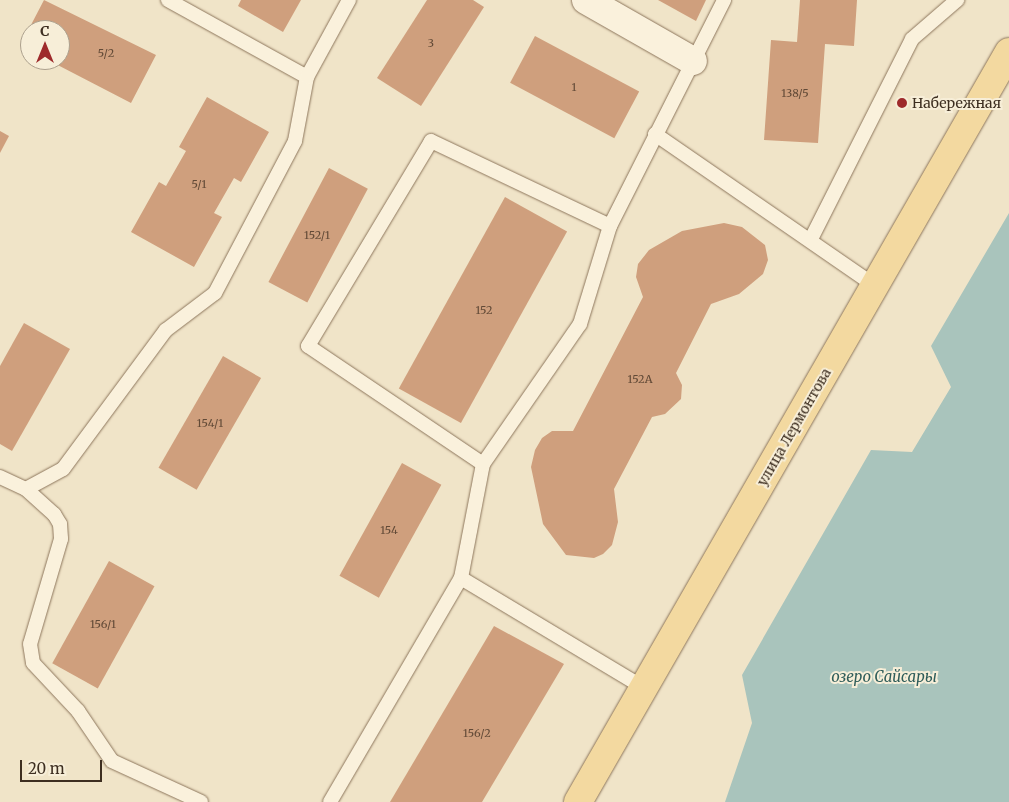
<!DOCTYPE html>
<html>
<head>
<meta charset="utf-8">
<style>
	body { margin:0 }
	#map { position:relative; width:1009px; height:802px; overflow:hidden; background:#f0e4c8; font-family:Merriweather,serif }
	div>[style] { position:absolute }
	.water>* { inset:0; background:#a9c4bc }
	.building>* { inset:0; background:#cf9f7d; transform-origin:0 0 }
	.roads { filter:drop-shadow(0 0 1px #8d765c) drop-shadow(0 0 1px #8d765c) }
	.service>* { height:14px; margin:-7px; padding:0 7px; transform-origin:7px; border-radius:7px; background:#faf1dc }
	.minor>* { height:28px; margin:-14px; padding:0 14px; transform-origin:14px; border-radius:14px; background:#faf1dc }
	.primary>* { height:28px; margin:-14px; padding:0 14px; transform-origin:14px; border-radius:14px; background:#f3d9a0 }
	.dots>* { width:14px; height:14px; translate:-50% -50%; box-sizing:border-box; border:2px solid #f7eed8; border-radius:50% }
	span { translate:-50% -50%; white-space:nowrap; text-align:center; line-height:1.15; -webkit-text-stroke:4px #f7eed8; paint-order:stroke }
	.number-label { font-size:11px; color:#624a37 }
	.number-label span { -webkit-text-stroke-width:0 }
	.poi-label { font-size:14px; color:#3d2e20 }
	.left { translate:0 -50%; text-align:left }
	.street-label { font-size:14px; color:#3d2e20 }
	.water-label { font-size:15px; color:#2f5d5a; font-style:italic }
	.north { position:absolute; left:20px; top:20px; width:50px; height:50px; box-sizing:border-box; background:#f7eed8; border:1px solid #ada18e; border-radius:50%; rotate:0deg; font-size:14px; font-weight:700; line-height:20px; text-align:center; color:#3d2e20 }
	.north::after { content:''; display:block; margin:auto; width:18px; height:22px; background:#9e2a2b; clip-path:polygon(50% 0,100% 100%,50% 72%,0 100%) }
	.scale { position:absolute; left:20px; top:760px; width:82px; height:22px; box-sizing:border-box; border:2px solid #3d2e20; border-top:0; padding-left:6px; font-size:15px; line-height:18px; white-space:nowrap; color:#3d2e20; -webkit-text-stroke:4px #f7eed8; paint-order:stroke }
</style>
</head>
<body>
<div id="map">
	<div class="water">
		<div style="clip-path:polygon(1009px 213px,1009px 802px,725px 802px,752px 723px,742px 675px,871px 450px,912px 452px,951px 387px,931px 346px)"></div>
	</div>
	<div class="building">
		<div style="clip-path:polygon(44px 0,156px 55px,131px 103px,48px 60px,60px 60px,60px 30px,30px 30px,30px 51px,20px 46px)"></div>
		<div style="clip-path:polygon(241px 0,301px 0,283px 32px,238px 6px)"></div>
		<div style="clip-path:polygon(427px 0,473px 0,484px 7px,421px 106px,377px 78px)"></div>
		<div style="clip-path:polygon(658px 0,706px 0,696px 21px)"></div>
		<div style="clip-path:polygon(800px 0,857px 0,854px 46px,825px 44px,818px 143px,764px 140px,771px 40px,797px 42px)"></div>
		<div style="left:535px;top:36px;width:118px;height:53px;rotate:28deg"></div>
		<div style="clip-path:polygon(207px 97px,269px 132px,241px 182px,234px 178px,214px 213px,222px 217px,194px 267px,131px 232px,159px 182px,166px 186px,186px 151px,179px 147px)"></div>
		<div style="clip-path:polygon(0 131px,9px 136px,0 153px)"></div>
		<div style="left:329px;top:168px;width:44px;height:129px;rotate:28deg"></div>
		<div style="left:505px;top:197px;width:71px;height:219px;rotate:29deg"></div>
		<div style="clip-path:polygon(724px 223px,742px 227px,765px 245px,768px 260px,763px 274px,739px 294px,711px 304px,676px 373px,682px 385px,681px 399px,665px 414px,652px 417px,614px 489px,618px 522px,612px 545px,603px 554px,594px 558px,566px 555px,543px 524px,531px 467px,535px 450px,542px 438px,552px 431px,573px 431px,643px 297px,636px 277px,638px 264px,649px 250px,682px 231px)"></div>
		<div style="clip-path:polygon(24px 323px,70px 349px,12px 451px,0 444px,0 366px)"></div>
		<div style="left:223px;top:356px;width:44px;height:129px;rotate:30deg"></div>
		<div style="left:402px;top:463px;width:45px;height:129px;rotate:29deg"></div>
		<div style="left:109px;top:561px;width:52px;height:117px;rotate:29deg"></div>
		<div style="clip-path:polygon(494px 626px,564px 664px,482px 802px,390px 802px)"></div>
	</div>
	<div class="roads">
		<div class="service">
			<div style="left:168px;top:0;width:159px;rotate:29deg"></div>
			<div style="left:655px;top:134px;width:267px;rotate:34.6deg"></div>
			<div style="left:811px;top:239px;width:224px;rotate:-63.2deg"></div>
			<div style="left:912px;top:39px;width:60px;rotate:-40.9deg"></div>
			<div style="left:483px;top:464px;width:211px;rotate:-146deg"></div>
			<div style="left:308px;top:346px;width:239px;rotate:-59deg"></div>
			<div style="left:431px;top:141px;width:198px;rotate:25.4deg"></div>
			<div style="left:0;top:477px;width:29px;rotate:25deg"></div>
			<div style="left:26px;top:489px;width:42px;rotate:-28.4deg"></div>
			<div style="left:63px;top:469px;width:173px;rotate:-53.5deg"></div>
			<div style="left:166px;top:330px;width:61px;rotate:-37.1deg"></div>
			<div style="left:215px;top:293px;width:172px;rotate:-62.2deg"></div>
			<div style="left:295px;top:141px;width:65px;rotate:-79.4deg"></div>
			<div style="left:307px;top:77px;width:88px;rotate:-61.4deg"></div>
			<div style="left:26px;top:489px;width:38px;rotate:42deg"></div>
			<div style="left:54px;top:514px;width:12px;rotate:59deg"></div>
			<div style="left:60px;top:524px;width:15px;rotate:86deg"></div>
			<div style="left:61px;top:539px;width:109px;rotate:106.4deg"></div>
			<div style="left:30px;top:644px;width:19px;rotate:81deg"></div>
			<div style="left:33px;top:663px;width:66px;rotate:46.8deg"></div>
			<div style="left:78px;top:711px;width:60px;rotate:55.8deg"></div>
			<div style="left:112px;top:761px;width:98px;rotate:24.7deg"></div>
			<div style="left:461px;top:578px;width:214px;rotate:31deg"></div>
			<div style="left:330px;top:802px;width:259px;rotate:-59.7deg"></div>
			<div style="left:461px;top:578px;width:116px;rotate:-79.1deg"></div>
			<div style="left:483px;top:464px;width:170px;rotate:-55.3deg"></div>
			<div style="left:580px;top:324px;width:102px;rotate:-73deg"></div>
			<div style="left:610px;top:226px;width:253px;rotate:-63.2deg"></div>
		</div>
		<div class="minor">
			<div style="left:586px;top:0;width:123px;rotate:29.7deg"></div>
		</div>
		<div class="primary">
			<div style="left:578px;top:802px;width:865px;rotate:-60.12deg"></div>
		</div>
	</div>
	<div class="dots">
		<div style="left:902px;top:103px;background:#9e2a2b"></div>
	</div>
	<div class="number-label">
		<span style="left:431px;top:43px">3</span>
		<span style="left:106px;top:53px">5/2</span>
		<span style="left:574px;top:87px">1</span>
		<span style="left:795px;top:93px">138/5</span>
		<span style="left:199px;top:184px">5/1</span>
		<span style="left:317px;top:235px">152/1</span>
		<span style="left:484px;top:310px">152</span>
		<span style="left:640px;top:379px">152А</span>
		<span style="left:210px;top:423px">154/1</span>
		<span style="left:389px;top:530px">154</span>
		<span style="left:103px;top:624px">156/1</span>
		<span style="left:477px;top:733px">156/2</span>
	</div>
	<div class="poi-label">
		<span class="left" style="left:912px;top:103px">Набережная</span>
	</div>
	<div class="street-label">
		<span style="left:794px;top:427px;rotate:-60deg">улица Лермонтова</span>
	</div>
	<div class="water-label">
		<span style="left:884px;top:677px">озеро Сайсары</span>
	</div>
	<div class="north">С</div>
	<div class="scale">20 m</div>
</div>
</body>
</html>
